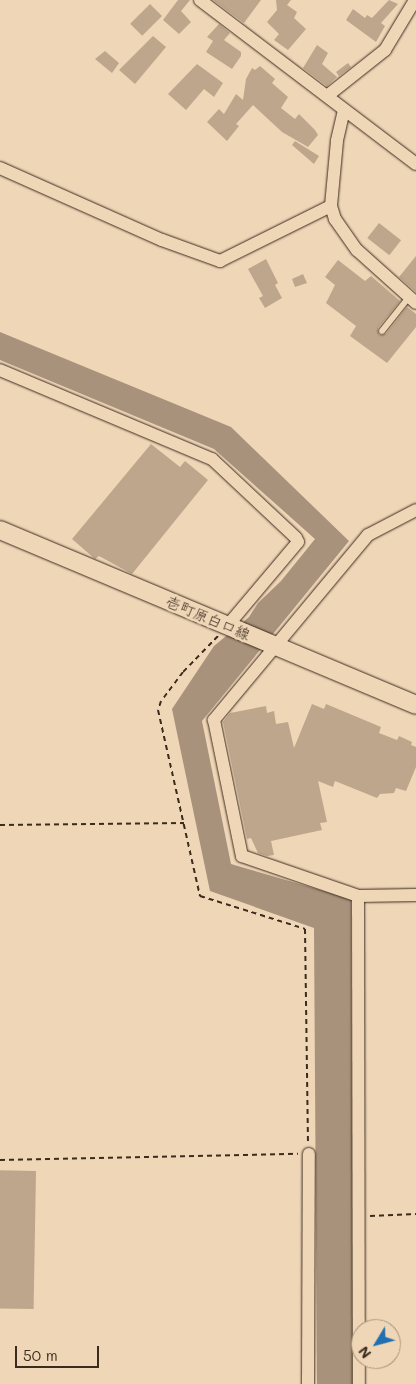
<!DOCTYPE html>
<html>
<head>
<meta charset="utf-8">
<style>
	body { margin:0 }
	#map { position:relative; width:416px; height:1384px; overflow:hidden; background:#efd6b7; font-family:Mali,"Klee One",sans-serif }
	div>[style] { position:absolute }
	.water>* { inset:0; background:#a8927b }
	.building>* { inset:0; background:#bda68c; transform-origin:0 0 }
	.path>* { height:2px; margin-top:-1px; transform-origin:0; background:repeating-linear-gradient(90deg,#3b2a1e 0 5px,transparent 0 9px) }
	.roads { filter:drop-shadow(0 0 1px #3b2a1e) drop-shadow(0 0 1px #3b2a1e) }
	.service>* { height:6px; margin:-3px; padding:0 3px; transform-origin:3px; border-radius:3px; background:#efd6b7 }
	.minor>* { height:12px; margin:-6px; padding:0 6px; transform-origin:6px; border-radius:6px; background:#efd6b7 }
	.secondary>* { height:18px; margin:-9px; padding:0 9px; transform-origin:9px; border-radius:9px; background:#efd6b7 }
	span { translate:-50% -50%; white-space:nowrap; text-align:center; line-height:1.15; -webkit-text-stroke:5px #efd6b7; paint-order:stroke }
	.street-label { font-size:15px; color:#3b2a1e }
	.north { position:absolute; left:351px; top:1319px; width:50px; height:50px; box-sizing:border-box; background:#efd6b7; border:1px solid #a7917a; border-radius:50%; rotate:233deg; font-size:14px; font-weight:700; line-height:20px; text-align:center; color:#3b2a1e }
	.north::after { content:''; display:block; margin:auto; width:18px; height:22px; background:#1f6fb2; clip-path:polygon(50% 0,100% 100%,50% 72%,0 100%) }
	.scale { position:absolute; left:15px; top:1346px; width:84px; height:22px; box-sizing:border-box; border:2px solid #3b2a1e; border-top:0; padding-left:6px; font-size:15px; line-height:18px; white-space:nowrap; color:#3b2a1e; -webkit-text-stroke:4px #efd6b7; paint-order:stroke }
</style>
</head>
<body>
<div id="map">
	<div class="water">
		<div style="clip-path:polygon(0 332px,231px 427px,349px 541px,202px 721px,231px 864px,351px 899px,353px 1384px,317px 1384px,314px 928px,210px 891px,172px 709px,214px 646px,249px 617px,258px 603px,281px 581px,315px 539px,214px 449px,0 360px)"></div>
	</div>
	<div class="building">
		<div style="clip-path:polygon(178px 0,190px 0,181px 11px,191px 22px,179px 34px,163px 20px)"></div>
		<div style="clip-path:polygon(213px 0,261px 0,244px 23px)"></div>
		<div style="clip-path:polygon(276px 0,291px 0,287px 5px,297px 12px,294px 18px,306px 29px,288px 50px,274px 40px,279px 34px,267px 22px,277px 10px)"></div>
		<div style="clip-path:polygon(389px 0,398px 4px,381px 23px,385px 26px,376px 42px,346px 20px,353px 9px,365px 18px,367px 15px,372px 18px)"></div>
		<div style="left:150px;top:4px;width:17px;height:28px;rotate:45deg"></div>
		<div style="clip-path:polygon(219px 24px,230px 33px,224px 40px,241px 52px,241px 56px,232px 69px,206px 52px,213px 41px,207px 37px)"></div>
		<div style="clip-path:polygon(153px 36px,166px 47px,135px 84px,119px 70px)"></div>
		<div style="clip-path:polygon(317px 45px,328px 53px,322px 64px,337px 77px,327px 86px,303px 68px)"></div>
		<div style="clip-path:polygon(105px 51px,119px 63px,112px 73px,95px 59px)"></div>
		<div style="left:348px;top:63px;width:5px;height:15px;rotate:53deg"></div>
		<div style="clip-path:polygon(197px 64px,223px 83px,214px 97px,204px 89px,186px 110px,168px 94px)"></div>
		<div style="clip-path:polygon(260px 66px,275px 79px,272px 83px,288px 97px,281px 108px,295px 119px,299px 114px,315px 130px,318px 135px,308px 147px,282px 132px,253px 105px,236px 124px,239px 126px,227px 141px,207px 122px,219px 109px,224px 114px,236px 94px,243px 100px,246px 79px,252px 68px,255px 70px)"></div>
		<div style="clip-path:polygon(295px 141px,319px 156px,314px 164px,292px 145px)"></div>
		<div style="left:379px;top:223px;width:28px;height:19px;rotate:38deg"></div>
		<div style="clip-path:polygon(416px 256px,416px 292px,399px 277px)"></div>
		<div style="clip-path:polygon(266px 259px,278px 283px,275px 285px,282px 298px,265px 308px,259px 298px,263px 296px,248px 269px)"></div>
		<div style="clip-path:polygon(338px 260px,365px 281px,371px 276px,400px 301px,378px 328px,379px 335px,386px 334px,407px 307px,416px 314px,416px 327px,387px 363px,350px 336px,356px 326px,326px 303px,335px 285px,325px 277px)"></div>
		<div style="clip-path:polygon(303px 274px,307px 283px,295px 287px,292px 279px)"></div>
		<div style="clip-path:polygon(151px 444px,180px 467px,185px 461px,208px 480px,132px 574px,99px 556px,95px 559px,72px 539px)"></div>
		<div style="clip-path:polygon(312px 704px,324px 709px,326px 704px,381px 727px,379px 733px,397px 740px,399px 736px,412px 742px,411px 745px,416px 747px,416px 767px,406px 791px,396px 788px,394px 793px,380px 794px,377px 798px,335px 781px,333px 787px,318px 781px,327px 822px,320px 823px,322px 830px,271px 841px,274px 855px,267px 856px,258px 853px,251px 838px,247px 839px,223px 722px,230px 713px,266px 706px,267px 713px,274px 711px,276px 724px,288px 722px,294px 748px)"></div>
		<div style="left:36px;top:1171px;width:138px;height:36px;rotate:91deg"></div>
	</div>
	<div class="path">
		<div style="left:218px;top:636px;width:50px;rotate:134.2deg"></div>
		<div style="left:183px;top:672px;width:36px;rotate:127deg"></div>
		<div style="left:161px;top:701px;width:9px;rotate:108deg"></div>
		<div style="left:158px;top:710px;width:191px;rotate:77.3deg"></div>
		<div style="left:200px;top:896px;width:110px;rotate:17.4deg"></div>
		<div style="left:305px;top:929px;width:214px;rotate:89.2deg"></div>
		<div style="left:0;top:825px;width:184px;rotate:-0.6deg"></div>
		<div style="left:0;top:1160px;width:298px;rotate:-1.2deg"></div>
		<div style="left:370px;top:1216px;width:46px;rotate:-2.5deg"></div>
	</div>
	<div class="roads">
		<div class="service">
			<div style="left:382px;top:331px;width:43px;rotate:-51.5deg"></div>
		</div>
		<div class="minor">
			<div style="left:200px;top:0;width:271px;rotate:37.2deg"></div>
			<div style="left:327px;top:96px;width:74px;rotate:-38.4deg"></div>
			<div style="left:385px;top:50px;width:58px;rotate:-59deg"></div>
			<div style="left:344px;top:110px;width:32px;rotate:103deg"></div>
			<div style="left:337px;top:141px;width:65px;rotate:95.3deg"></div>
			<div style="left:331px;top:206px;width:14px;rotate:73deg"></div>
			<div style="left:335px;top:219px;width:38px;rotate:55deg"></div>
			<div style="left:357px;top:250px;width:79px;rotate:41.9deg"></div>
			<div style="left:0;top:168px;width:177px;rotate:24deg"></div>
			<div style="left:162px;top:240px;width:62px;rotate:19.9deg"></div>
			<div style="left:220px;top:261px;width:124px;rotate:-26.4deg"></div>
			<div style="left:0;top:370px;width:230px;rotate:22.8deg"></div>
			<div style="left:212px;top:459px;width:115px;rotate:43.2deg"></div>
			<div style="left:296px;top:538px;width:4px;rotate:63deg"></div>
			<div style="left:298px;top:542px;width:109px;rotate:130.1deg"></div>
			<div style="left:416px;top:510px;width:54px;rotate:152.5deg"></div>
			<div style="left:368px;top:535px;width:241px;rotate:129.8deg"></div>
			<div style="left:214px;top:720px;width:139px;rotate:78.4deg"></div>
			<div style="left:242px;top:856px;width:123px;rotate:19deg"></div>
			<div style="left:358px;top:896px;width:58px;rotate:-1deg"></div>
			<div style="left:358px;top:896px;width:488px;rotate:89.9deg"></div>
			<div style="left:308px;top:1384px;width:230px;rotate:-89.8deg"></div>
		</div>
		<div class="secondary">
			<div style="left:0;top:530px;width:451px;rotate:22.8deg"></div>
		</div>
	</div>
	<div class="street-label">
		<span style="left:208px;top:618px;rotate:23deg">壱町原白口線</span>
	</div>
	<div class="north">N</div>
	<div class="scale">50 m</div>
</div>
</body>
</html>
